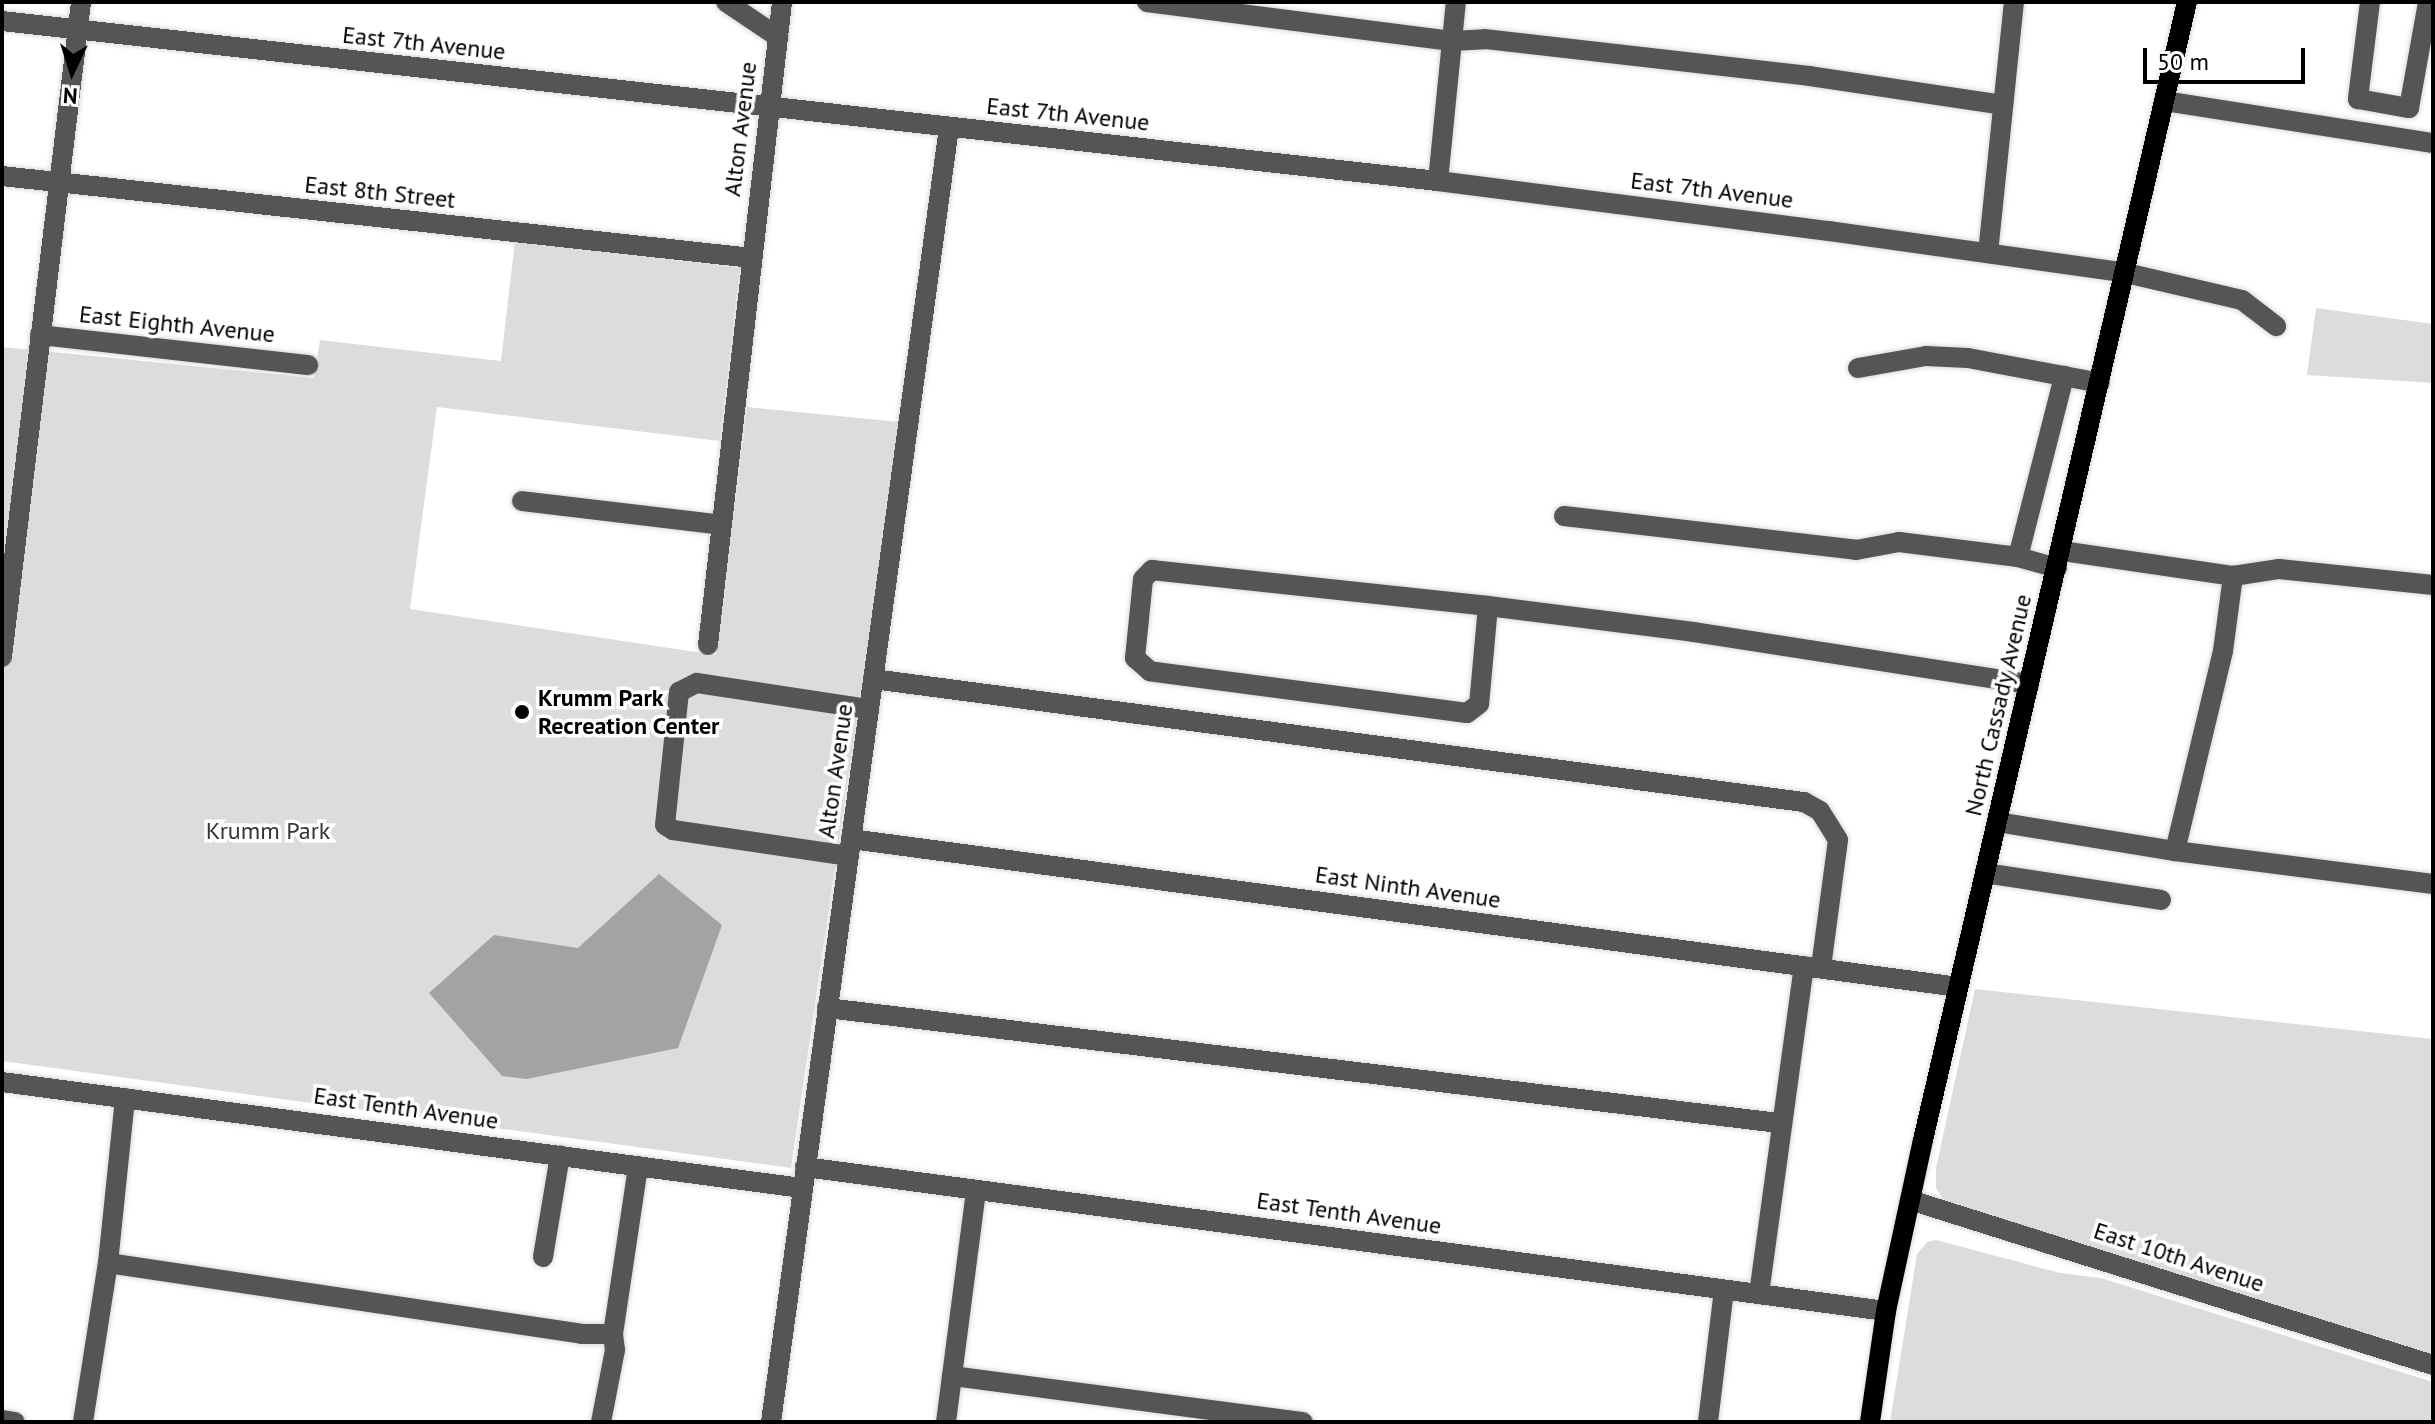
<!DOCTYPE html>
<html>
<head>
<meta charset="utf-8">
<style>
	body { margin:0 }
	#map { position:relative; width:2435px; height:1424px; overflow:hidden; background:#fff; font-family:"PT Sans",sans-serif }
	div>[style] { position:absolute }
	.green>* { inset:0; background:#dcdcdc }
	.water>* { inset:0; background:#a3a3a3 }
	.roads { filter:drop-shadow(0 0 2px #dbdbdb) drop-shadow(0 0 2px #dbdbdb) }
	.minor>* { height:20px; margin:-10px; padding:0 10px; transform-origin:10px; border-radius:10px; background:#555 }
	.major>* { height:20px; margin:-10px; padding:0 10px; transform-origin:10px; border-radius:10px; background:#000 }
	.dots>* { width:22px; height:22px; translate:-50% -50%; box-sizing:border-box; border:4px solid #fff; border-radius:50% }
	span { translate:-50% -50%; white-space:nowrap; text-align:center; line-height:1.15; -webkit-text-stroke:7px #fff; paint-order:stroke }
	.street-label { font-size:24px; color:#000 }
	.poi-label { font-size:24px; color:#000; font-weight:700 }
	.left { translate:0 -50%; text-align:left }
	.park-label { font-size:24px; color:#333 }
	.frame { position:absolute; inset:0; border:4px solid #000; pointer-events:none }
	.north { position:absolute; left:32px; top:32px; width:80px; height:80px; -webkit-text-stroke:6px #fff; paint-order:stroke; rotate:184deg; font-size:22px; font-weight:700; line-height:32px; text-align:center; color:#000 }
	.north::after { content:''; display:block; margin:auto; width:28px; height:36px; background:#000; clip-path:polygon(50% 0,100% 100%,50% 72%,0 100%) }
	.scale { position:absolute; left:2143px; top:48px; width:162px; height:36px; box-sizing:border-box; border:4px solid #000; border-top:0; padding-left:10px; font-size:24px; line-height:28px; white-space:nowrap; color:#000; -webkit-text-stroke:6px #fff; paint-order:stroke }
</style>
</head>
<body>
<div id="map">
	<div class="green">
		<div style="clip-path:polygon(515px 241px,740px 268px,720px 441px,437px 407px,410px 609px,716px 655px,747px 407px,900px 422px,791px 1168px,2px 1061px,2px 347px,314px 378px,320px 340px,501px 361px)"></div>
		<div style="clip-path:polygon(2316px 308px,2433px 324px,2433px 383px,2307px 375px)"></div>
		<div style="clip-path:polygon(1975px 989px,2433px 1039px,2433px 1356px,1946px 1203px,1936px 1188px,1936px 1168px)"></div>
		<div style="clip-path:polygon(1936px 1240px,2060px 1273px,2101px 1278px,2433px 1382px,2433px 1422px,1890px 1422px,1917px 1254px,1927px 1242px)"></div>
	</div>
	<div class="water">
		<div style="clip-path:polygon(659px 874px,722px 925px,678px 1048px,527px 1079px,502px 1076px,429px 993px,494px 935px,578px 948px)"></div>
	</div>
	<div class="roads">
		<div class="minor">
			<div style="left:726px;top:2px;width:63px;rotate:33.9deg"></div>
			<div style="left:1147px;top:2px;width:307px;rotate:7.3deg"></div>
			<div style="left:1452px;top:41px;width:33px;rotate:-3deg"></div>
			<div style="left:1485px;top:39px;width:327px;rotate:6.5deg"></div>
			<div style="left:1810px;top:76px;width:195px;rotate:8.5deg"></div>
			<div style="left:2370px;top:2px;width:98px;rotate:97.1deg"></div>
			<div style="left:2358px;top:99px;width:52px;rotate:10deg"></div>
			<div style="left:2409px;top:108px;width:108px;rotate:-79.8deg"></div>
			<div style="left:2px;top:21px;width:1445px;rotate:6.36deg"></div>
			<div style="left:1438px;top:181px;width:394px;rotate:7.3deg"></div>
			<div style="left:1829px;top:231px;width:300px;rotate:8deg"></div>
			<div style="left:2126px;top:273px;width:119px;rotate:13.1deg"></div>
			<div style="left:2242px;top:300px;width:43px;rotate:37.4deg"></div>
			<div style="left:2164px;top:101px;width:272px;rotate:8.9deg"></div>
			<div style="left:2px;top:176px;width:754px;rotate:6.24deg"></div>
			<div style="left:1438px;top:181px;width:180px;rotate:-84.3deg"></div>
			<div style="left:1988px;top:253px;width:252px;rotate:-84.1deg"></div>
			<div style="left:40px;top:335px;width:270px;rotate:6.4deg"></div>
			<div style="left:1858px;top:368px;width:69px;rotate:-10deg"></div>
			<div style="left:1926px;top:356px;width:42px;rotate:2.7deg"></div>
			<div style="left:1968px;top:358px;width:134px;rotate:10.7deg"></div>
			<div style="left:522px;top:501px;width:201px;rotate:6.8deg"></div>
			<div style="left:1564px;top:516px;width:294px;rotate:6.6deg"></div>
			<div style="left:1856px;top:550px;width:44px;rotate:-10.5deg"></div>
			<div style="left:1899px;top:542px;width:120px;rotate:7.2deg"></div>
			<div style="left:2057px;top:568px;width:41px;rotate:-164.2deg"></div>
			<div style="left:2018px;top:557px;width:187px;rotate:-75.7deg"></div>
			<div style="left:2233px;top:576px;width:47px;rotate:-8.7deg"></div>
			<div style="left:2279px;top:569px;width:155px;rotate:5.9deg"></div>
			<div style="left:1488px;top:606px;width:98px;rotate:95.2deg"></div>
			<div style="left:1479px;top:704px;width:15px;rotate:143deg"></div>
			<div style="left:1467px;top:713px;width:320px;rotate:-172.5deg"></div>
			<div style="left:1150px;top:671px;width:20px;rotate:-139deg"></div>
			<div style="left:1135px;top:658px;width:79px;rotate:-84.2deg"></div>
			<div style="left:1143px;top:579px;width:13px;rotate:-45deg"></div>
			<div style="left:1152px;top:570px;width:338px;rotate:6.1deg"></div>
			<div style="left:1488px;top:606px;width:207px;rotate:7.2deg"></div>
			<div style="left:1693px;top:632px;width:340px;rotate:8.8deg"></div>
			<div style="left:708px;top:645px;width:647px;rotate:-83.43deg"></div>
			<div style="left:2px;top:657px;width:660px;rotate:-83.12deg"></div>
			<div style="left:873px;top:679px;width:939px;rotate:7.53deg"></div>
			<div style="left:1804px;top:802px;width:18px;rotate:29deg"></div>
			<div style="left:1820px;top:811px;width:34px;rotate:58deg"></div>
			<div style="left:1838px;top:840px;width:129px;rotate:97.6deg"></div>
			<div style="left:1997px;top:822px;width:180px;rotate:9.3deg"></div>
			<div style="left:2175px;top:851px;width:206px;rotate:-76.5deg"></div>
			<div style="left:2223px;top:651px;width:76px;rotate:-82.4deg"></div>
			<div style="left:2233px;top:576px;width:174px;rotate:-171.7deg"></div>
			<div style="left:851px;top:839px;width:1117px;rotate:7.61deg"></div>
			<div style="left:2175px;top:851px;width:260px;rotate:7.3deg"></div>
			<div style="left:849px;top:856px;width:178px;rotate:-171.6deg"></div>
			<div style="left:673px;top:830px;width:9px;rotate:-148deg"></div>
			<div style="left:665px;top:825px;width:134px;rotate:-84deg"></div>
			<div style="left:679px;top:692px;width:20px;rotate:-27deg"></div>
			<div style="left:697px;top:683px;width:174px;rotate:8.6deg"></div>
			<div style="left:1985px;top:873px;width:178px;rotate:8.7deg"></div>
			<div style="left:827px;top:1008px;width:959px;rotate:6.89deg"></div>
			<div style="left:2px;top:1082px;width:807px;rotate:7.55deg"></div>
			<div style="left:805px;top:1167px;width:1091px;rotate:7.59deg"></div>
			<div style="left:1910px;top:1200px;width:548px;rotate:17.51deg"></div>
			<div style="left:543px;top:1257px;width:103px;rotate:-80.5deg"></div>
			<div style="left:108px;top:1263px;width:166px;rotate:-84.1deg"></div>
			<div style="left:1759px;top:1294px;width:331px;rotate:-82.2deg"></div>
			<div style="left:613px;top:1334px;width:170px;rotate:-81.5deg"></div>
			<div style="left:952px;top:1376px;width:354px;rotate:7.5deg"></div>
			<div style="left:2px;top:1420px;width:13px;rotate:9deg"></div>
			<div style="left:83px;top:1422px;width:161px;rotate:-81.1deg"></div>
			<div style="left:108px;top:1263px;width:478px;rotate:8.5deg"></div>
			<div style="left:581px;top:1334px;width:32px"></div>
			<div style="left:613px;top:1334px;width:16px;rotate:83deg"></div>
			<div style="left:615px;top:1350px;width:73px;rotate:101deg"></div>
			<div style="left:771px;top:1422px;width:1307px;rotate:-82.17deg"></div>
			<div style="left:946px;top:1422px;width:233px;rotate:-82.6deg"></div>
			<div style="left:1708px;top:1422px;width:133px;rotate:-83.1deg"></div>
		</div>
		<div class="major">
			<div style="left:1870px;top:1422px;width:112px;rotate:-81.8deg"></div>
			<div style="left:1886px;top:1311px;width:175px;rotate:-77.8deg"></div>
			<div style="left:1923px;top:1140px;width:1168px;rotate:-76.94deg"></div>
		</div>
	</div>
	<div class="dots">
		<div style="left:522px;top:712px;background:#000"></div>
	</div>
	<div class="street-label">
		<span style="left:424px;top:43px;rotate:6deg">East 7th Avenue</span>
		<span style="left:1068px;top:114px;rotate:6deg">East 7th Avenue</span>
		<span style="left:740px;top:129px;rotate:-83deg">Alton Avenue</span>
		<span style="left:1712px;top:190px;rotate:7deg">East 7th Avenue</span>
		<span style="left:380px;top:192px;rotate:6deg">East 8th Street</span>
		<span style="left:177px;top:324px;rotate:6deg">East Eighth Avenue</span>
		<span style="left:1998px;top:705px;rotate:-77deg">North Cassady Avenue</span>
		<span style="left:835px;top:771px;rotate:-82deg">Alton Avenue</span>
		<span style="left:1408px;top:887px;rotate:8deg">East Ninth Avenue</span>
		<span style="left:406px;top:1108px;rotate:8deg">East Tenth Avenue</span>
		<span style="left:1349px;top:1213px;rotate:8deg">East Tenth Avenue</span>
		<span style="left:2179px;top:1257px;rotate:18deg">East 10th Avenue</span>
	</div>
	<div class="poi-label">
		<span class="left" style="left:538px;top:712px">Krumm Park<br>Recreation Center</span>
	</div>
	<div class="park-label">
		<span style="left:268px;top:831px">Krumm Park</span>
	</div>
	<div class="frame"></div>
	<div class="north">N</div>
	<div class="scale">50 m</div>
</div>
</body>
</html>
